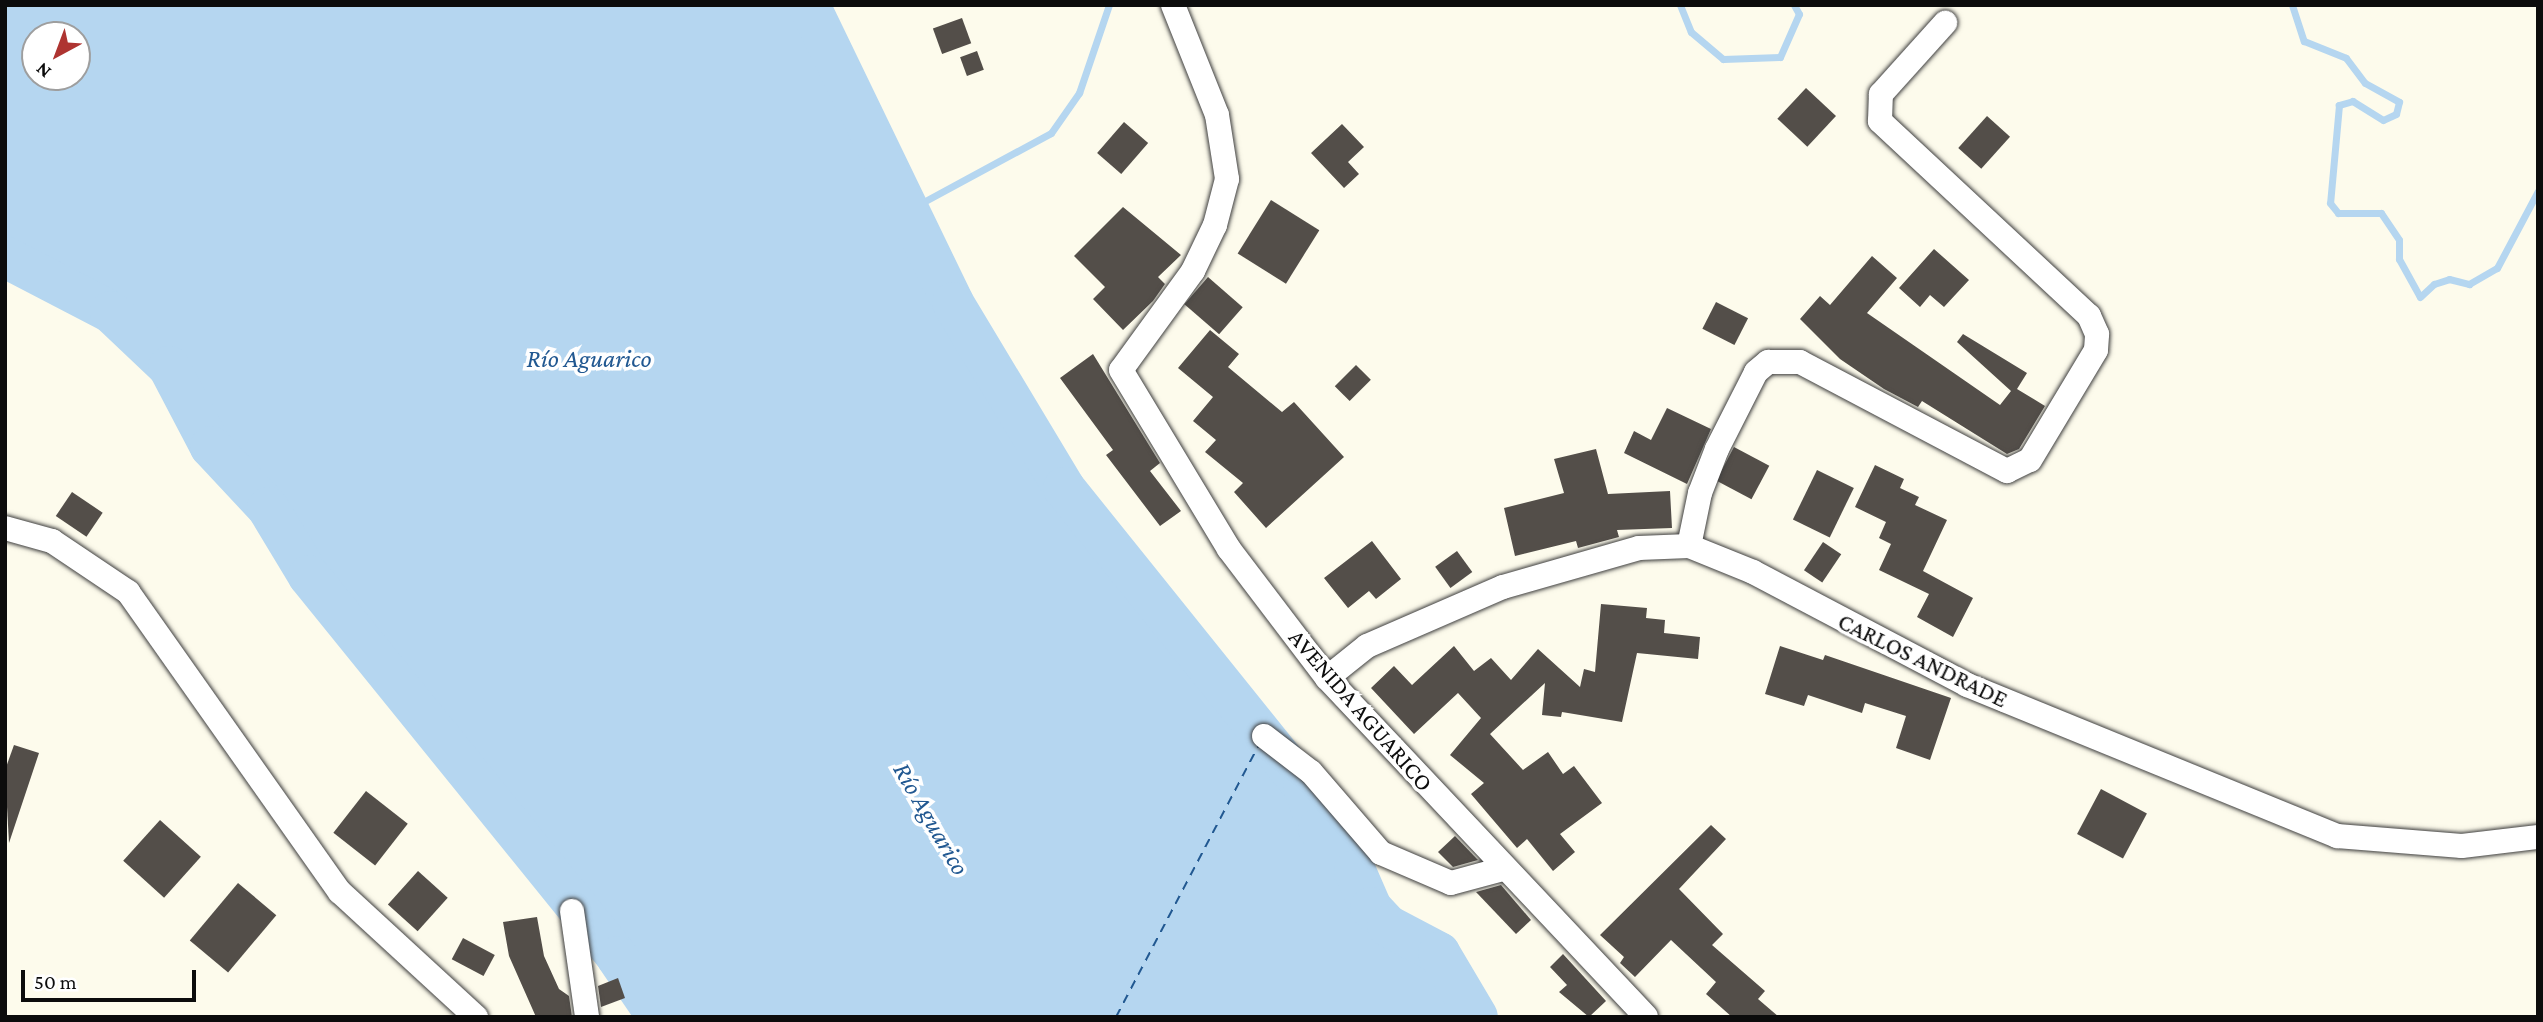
<!DOCTYPE html>
<html>
<head>
<meta charset="utf-8">
<style>
	body { margin:0 }
	#map { position:relative; width:2543px; height:1022px; overflow:hidden; background:#fdfbec; font-family:"Crimson Pro",serif }
	div>[style] { position:absolute }
	.water>* { inset:0; background:#b5d6f0 }
	.stream>* { height:7px; margin:-3.5px; padding:0 3.5px; transform-origin:3.5px; border-radius:3.5px; background:#b5d6f0 }
	.river>* { height:42px; margin:-21px; padding:0 21px; transform-origin:21px; border-radius:21px; background:#b5d6f0 }
	.ferry>* { height:2px; margin-top:-1px; transform-origin:0; background:repeating-linear-gradient(90deg,#215891 0 9px,transparent 0 16px) }
	.building>* { inset:0; background:#534e49; transform-origin:0 0 }
	.roads { filter:drop-shadow(0 0 2px #3f3f3f) drop-shadow(0 0 2px #3f3f3f) }
	.minor>* { height:24px; margin:-12px; padding:0 12px; transform-origin:12px; border-radius:12px; background:#fff }
	span { translate:-50% -50%; white-space:nowrap; text-align:center; line-height:1.15; -webkit-text-stroke:7px #fff; paint-order:stroke }
	.street-label { font-size:24px; color:#0c0c0c }
	.water-label { font-size:26px; color:#215891; font-style:italic }
	.frame { position:absolute; inset:0; border:7px solid #0c0c0c; pointer-events:none }
	.north { position:absolute; left:21px; top:21px; width:70px; height:70px; box-sizing:border-box; background:#fff; border:2px solid #9e9e9e; border-radius:50%; rotate:221deg; font-size:19px; font-weight:700; line-height:28px; text-align:center; color:#0c0c0c }
	.north::after { content:''; display:block; margin:auto; width:24px; height:32px; background:#ae3431; clip-path:polygon(50% 0,100% 100%,50% 72%,0 100%) }
	.scale { position:absolute; left:21px; top:970px; width:175px; height:32px; box-sizing:border-box; border:4px solid #0c0c0c; border-top:0; padding-left:9px; font-size:21px; line-height:24px; white-space:nowrap; color:#0c0c0c; -webkit-text-stroke:5px #fff; paint-order:stroke }
</style>
</head>
<body>
<div id="map">
	<div class="water">
		<div style="clip-path:polygon(evenodd,5px 5px,809px 5px,953px 303px,1064px 488px,1304px 786px,1319px 829px,1355px 871px,1371px 908px,1388px 926px,1439px 953px,1477px 1017px,658px 1017px,617px 957px,309px 576px,268px 508px,211px 447px,169px 367px,111px 312px,5px 257px,5px 5px,35px 35px,77px 35px,77px 77px,35px 77px,35px 35px)"></div>
	</div>
	<div class="stream">
		<div style="left:1680px;top:5px;width:29px;rotate:68deg"></div>
		<div style="left:1691px;top:32px;width:42px;rotate:40.2deg"></div>
		<div style="left:1723px;top:59px;width:57px;rotate:-2deg"></div>
		<div style="left:1780px;top:57px;width:47px;rotate:-66.2deg"></div>
		<div style="left:1799px;top:14px;width:10px;rotate:-119deg"></div>
		<div style="left:2292px;top:5px;width:38px;rotate:72deg"></div>
		<div style="left:2304px;top:41px;width:45px;rotate:22deg"></div>
		<div style="left:2346px;top:58px;width:31px;rotate:53deg"></div>
		<div style="left:2365px;top:83px;width:39px;rotate:29deg"></div>
		<div style="left:2399px;top:102px;width:12px;rotate:104deg"></div>
		<div style="left:2396px;top:114px;width:14px;rotate:155deg"></div>
		<div style="left:2383px;top:120px;width:36px;rotate:-148deg"></div>
		<div style="left:2353px;top:101px;width:15px;rotate:164deg"></div>
		<div style="left:2339px;top:105px;width:98px;rotate:95.2deg"></div>
		<div style="left:2330px;top:203px;width:13px;rotate:51deg"></div>
		<div style="left:2338px;top:213px;width:43px"></div>
		<div style="left:2381px;top:213px;width:32px;rotate:56deg"></div>
		<div style="left:2399px;top:240px;width:19px;rotate:90deg"></div>
		<div style="left:2399px;top:259px;width:43px;rotate:61.1deg"></div>
		<div style="left:2420px;top:297px;width:19px;rotate:-43deg"></div>
		<div style="left:2434px;top:284px;width:16px;rotate:-18deg"></div>
		<div style="left:2449px;top:279px;width:21px;rotate:14deg"></div>
		<div style="left:2469px;top:284px;width:32px;rotate:-30deg"></div>
		<div style="left:2497px;top:268px;width:87px;rotate:-62deg"></div>
		<div style="left:903px;top:213px;width:168px;rotate:-28.4deg"></div>
		<div style="left:1051px;top:133px;width:49px;rotate:-55deg"></div>
		<div style="left:1079px;top:93px;width:93px;rotate:-71.2deg"></div>
	</div>
	<div class="river">
		<div style="left:809px;top:5px;width:331px;rotate:64.2deg"></div>
		<div style="left:953px;top:303px;width:216px;rotate:59deg"></div>
		<div style="left:1064px;top:488px;width:383px;rotate:51.2deg"></div>
		<div style="left:1304px;top:786px;width:46px;rotate:70.8deg"></div>
		<div style="left:1319px;top:829px;width:55px;rotate:49.4deg"></div>
		<div style="left:1355px;top:871px;width:40px;rotate:66.6deg"></div>
		<div style="left:1371px;top:908px;width:25px;rotate:47deg"></div>
		<div style="left:1388px;top:926px;width:58px;rotate:27.9deg"></div>
		<div style="left:1439px;top:953px;width:74px;rotate:59.3deg"></div>
		<div style="left:5px;top:257px;width:119px;rotate:27.4deg"></div>
		<div style="left:111px;top:312px;width:80px;rotate:43.5deg"></div>
		<div style="left:169px;top:367px;width:90px;rotate:62.3deg"></div>
		<div style="left:211px;top:447px;width:83px;rotate:46.9deg"></div>
		<div style="left:268px;top:508px;width:79px;rotate:58.9deg"></div>
		<div style="left:309px;top:576px;width:490px;rotate:51deg"></div>
		<div style="left:617px;top:957px;width:73px;rotate:55.7deg"></div>
	</div>
	<div class="ferry">
		<div style="left:1116px;top:1017px;width:307px;rotate:-62.3deg"></div>
	</div>
	<div class="building">
		<div style="left:962px;top:18px;width:27px;height:31px;rotate:70deg"></div>
		<div style="left:977px;top:51px;width:20px;height:18px;rotate:70deg"></div>
		<div style="left:1806px;top:88px;width:41px;height:42px;rotate:43deg"></div>
		<div style="left:1987px;top:116px;width:31px;height:43px;rotate:42deg"></div>
		<div style="left:1124px;top:122px;width:32px;height:41px;rotate:41deg"></div>
		<div style="clip-path:polygon(1342px 124px,1364px 147px,1348px 162px,1359px 174px,1344px 188px,1311px 153px)"></div>
		<div style="left:1271px;top:200px;width:57px;height:63px;rotate:32deg"></div>
		<div style="clip-path:polygon(1123px 207px,1181px 255px,1158px 277px,1165px 284px,1153px 301px,1123px 330px,1093px 299px,1105px 287px,1074px 256px)"></div>
		<div style="clip-path:polygon(1934px 249px,1969px 280px,1944px 307px,1930px 295px,1920px 307px,1899px 288px)"></div>
		<div style="clip-path:polygon(1872px 256px,1897px 278px,1867px 313px,2000px 405px,2011px 391px,1957px 342px,1963px 334px,2027px 373px,2017px 389px,2045px 406px,2019px 449px,2007px 454px,1922px 401px,1918px 407px,1884px 389px,1840px 359px,1800px 319px,1820px 296px,1830px 305px)"></div>
		<div style="left:1208px;top:277px;width:46px;height:36px;rotate:41deg"></div>
		<div style="left:1716px;top:302px;width:36px;height:30px;rotate:27deg"></div>
		<div style="clip-path:polygon(1210px 330px,1239px 354px,1228px 367px,1282px 412px,1294px 402px,1344px 457px,1266px 528px,1234px 492px,1243px 483px,1205px 452px,1216px 440px,1193px 421px,1213px 397px,1178px 368px)"></div>
		<div style="clip-path:polygon(1093px 354px,1160px 463px,1150px 471px,1181px 511px,1160px 526px,1106px 455px,1113px 450px,1060px 378px)"></div>
		<div style="left:1356px;top:365px;width:21px;height:30px;rotate:45deg"></div>
		<div style="clip-path:polygon(1667px 408px,1711px 429px,1687px 484px,1624px 453px,1634px 431px,1651px 440px)"></div>
		<div style="left:1734px;top:447px;width:40px;height:38px;rotate:28deg"></div>
		<div style="clip-path:polygon(1596px 449px,1608px 494px,1670px 491px,1672px 528px,1617px 530px,1619px 537px,1578px 548px,1576px 541px,1515px 556px,1504px 508px,1564px 493px,1554px 459px)"></div>
		<div style="clip-path:polygon(1875px 465px,1904px 479px,1900px 488px,1919px 497px,1915px 505px,1947px 520px,1923px 571px,1973px 598px,1953px 637px,1917px 617px,1929px 594px,1879px 570px,1891px 544px,1879px 538px,1886px 522px,1855px 507px)"></div>
		<div style="left:1817px;top:470px;width:41px;height:55px;rotate:26deg"></div>
		<div style="left:72px;top:492px;width:37px;height:29px;rotate:34deg"></div>
		<div style="clip-path:polygon(1372px 541px,1401px 579px,1376px 599px,1369px 591px,1348px 608px,1324px 578px)"></div>
		<div style="left:1823px;top:542px;width:22px;height:34px;rotate:34deg"></div>
		<div style="left:1457px;top:551px;width:26px;height:27px;rotate:54deg"></div>
		<div style="clip-path:polygon(1601px 604px,1647px 608px,1646px 618px,1665px 620px,1664px 633px,1700px 637px,1698px 659px,1637px 653px,1622px 722px,1562px 712px,1561px 717px,1542px 715px,1545px 683px,1490px 734px,1523px 770px,1548px 752px,1563px 774px,1574px 766px,1602px 803px,1560px 834px,1575px 852px,1553px 871px,1527px 839px,1517px 848px,1471px 794px,1484px 783px,1450px 755px,1481px 718px,1458px 693px,1414px 734px,1371px 688px,1394px 666px,1412px 685px,1454px 646px,1474px 671px,1491px 658px,1511px 680px,1538px 649px,1580px 687px,1584px 669px,1595px 672px)"></div>
		<div style="clip-path:polygon(1780px 646px,1823px 660px,1825px 655px,1951px 698px,1930px 760px,1896px 748px,1906px 716px,1865px 703px,1862px 713px,1808px 695px,1804px 706px,1765px 694px)"></div>
		<div style="clip-path:polygon(14px 745px,39px 753px,9px 843px,5px 770px)"></div>
		<div style="left:2101px;top:789px;width:52px;height:51px;rotate:28deg"></div>
		<div style="left:366px;top:791px;width:53px;height:53px;rotate:38deg"></div>
		<div style="left:160px;top:820px;width:55px;height:55px;rotate:42deg"></div>
		<div style="clip-path:polygon(1711px 825px,1726px 839px,1679px 889px,1723px 934px,1712px 945px,1765px 991px,1758px 999px,1779px 1017px,1732px 1017px,1706px 994px,1716px 982px,1671px 940px,1635px 977px,1620px 963px,1624px 957px,1600px 935px)"></div>
		<div style="clip-path:polygon(1455px 836px,1478px 860px,1453px 867px,1438px 852px)"></div>
		<div style="left:418px;top:871px;width:40px;height:45px;rotate:42deg"></div>
		<div style="left:238px;top:883px;width:50px;height:75px;rotate:40deg"></div>
		<div style="clip-path:polygon(1501px 885px,1531px 920px,1516px 934px,1476px 892px)"></div>
		<div style="clip-path:polygon(537px 917px,544px 956px,559px 989px,569px 996px,572px 1017px,536px 1017px,509px 956px,503px 922px)"></div>
		<div style="left:463px;top:938px;width:36px;height:24px;rotate:28deg"></div>
		<div style="clip-path:polygon(1563px 954px,1606px 1001px,1589px 1017px,1559px 992px,1567px 985px,1550px 967px)"></div>
		<div style="clip-path:polygon(618px 978px,625px 998px,601px 1007px,598px 986px)"></div>
	</div>
	<div class="roads">
		<div class="minor">
			<div style="left:1173px;top:5px;width:118px;rotate:68.2deg"></div>
			<div style="left:1217px;top:115px;width:65px;rotate:81.1deg"></div>
			<div style="left:1227px;top:179px;width:48px;rotate:104.6deg"></div>
			<div style="left:1215px;top:225px;width:51px;rotate:115.6deg"></div>
			<div style="left:1193px;top:271px;width:122px;rotate:126deg"></div>
			<div style="left:1121px;top:370px;width:209px;rotate:58.9deg"></div>
			<div style="left:1229px;top:549px;width:162px;rotate:52.8deg"></div>
			<div style="left:1327px;top:678px;width:465px;rotate:46.7deg"></div>
			<div style="left:5px;top:528px;width:49px;rotate:15.5deg"></div>
			<div style="left:52px;top:541px;width:92px;rotate:33.9deg"></div>
			<div style="left:128px;top:592px;width:367px;rotate:54.8deg"></div>
			<div style="left:340px;top:892px;width:185px;rotate:42.6deg"></div>
			<div style="left:1689px;top:546px;width:54px;rotate:-78.3deg"></div>
			<div style="left:1700px;top:493px;width:47px;rotate:-68.9deg"></div>
			<div style="left:1717px;top:449px;width:86px;rotate:-63.1deg"></div>
			<div style="left:1756px;top:372px;width:16px;rotate:-40deg"></div>
			<div style="left:1768px;top:362px;width:32px"></div>
			<div style="left:1800px;top:362px;width:234px;rotate:27.8deg"></div>
			<div style="left:2007px;top:471px;width:25px;rotate:-26deg"></div>
			<div style="left:2030px;top:460px;width:128px;rotate:-59deg"></div>
			<div style="left:2096px;top:350px;width:16px;rotate:-86deg"></div>
			<div style="left:2097px;top:334px;width:20px;rotate:-114deg"></div>
			<div style="left:2089px;top:316px;width:286px;rotate:-137deg"></div>
			<div style="left:1880px;top:121px;width:27px;rotate:-88deg"></div>
			<div style="left:1881px;top:94px;width:96px;rotate:-48deg"></div>
			<div style="left:1327px;top:678px;width:51px;rotate:-38.7deg"></div>
			<div style="left:1367px;top:646px;width:148px;rotate:-23.5deg"></div>
			<div style="left:1503px;top:587px;width:141px;rotate:-16deg"></div>
			<div style="left:1639px;top:548px;width:50px;rotate:-2.3deg"></div>
			<div style="left:1689px;top:546px;width:69px;rotate:22.1deg"></div>
			<div style="left:1753px;top:572px;width:242px;rotate:27.8deg"></div>
			<div style="left:1967px;top:685px;width:400px;rotate:22.2deg"></div>
			<div style="left:2337px;top:836px;width:125px;rotate:4.6deg"></div>
			<div style="left:2462px;top:846px;width:77px;rotate:-6.8deg"></div>
			<div style="left:1264px;top:736px;width:59px;rotate:37.5deg"></div>
			<div style="left:1311px;top:772px;width:107px;rotate:49.2deg"></div>
			<div style="left:1381px;top:853px;width:76px;rotate:23.2deg"></div>
			<div style="left:1451px;top:883px;width:54px;rotate:-15.1deg"></div>
			<div style="left:572px;top:911px;width:107px;rotate:81.9deg"></div>
		</div>
	</div>
	<div class="street-label">
		<span style="left:1923px;top:660px;rotate:26deg">CARLOS ANDRADE</span>
		<span style="left:1361px;top:710px;rotate:49deg">AVENIDA AGUARICO</span>
	</div>
	<div class="water-label">
		<span style="left:589px;top:359px">Río Aguarico</span>
		<span style="left:931px;top:819px;rotate:60deg">Río Aguarico</span>
	</div>
	<div class="frame"></div>
	<div class="north">N</div>
	<div class="scale">50 m</div>
</div>
</body>
</html>
